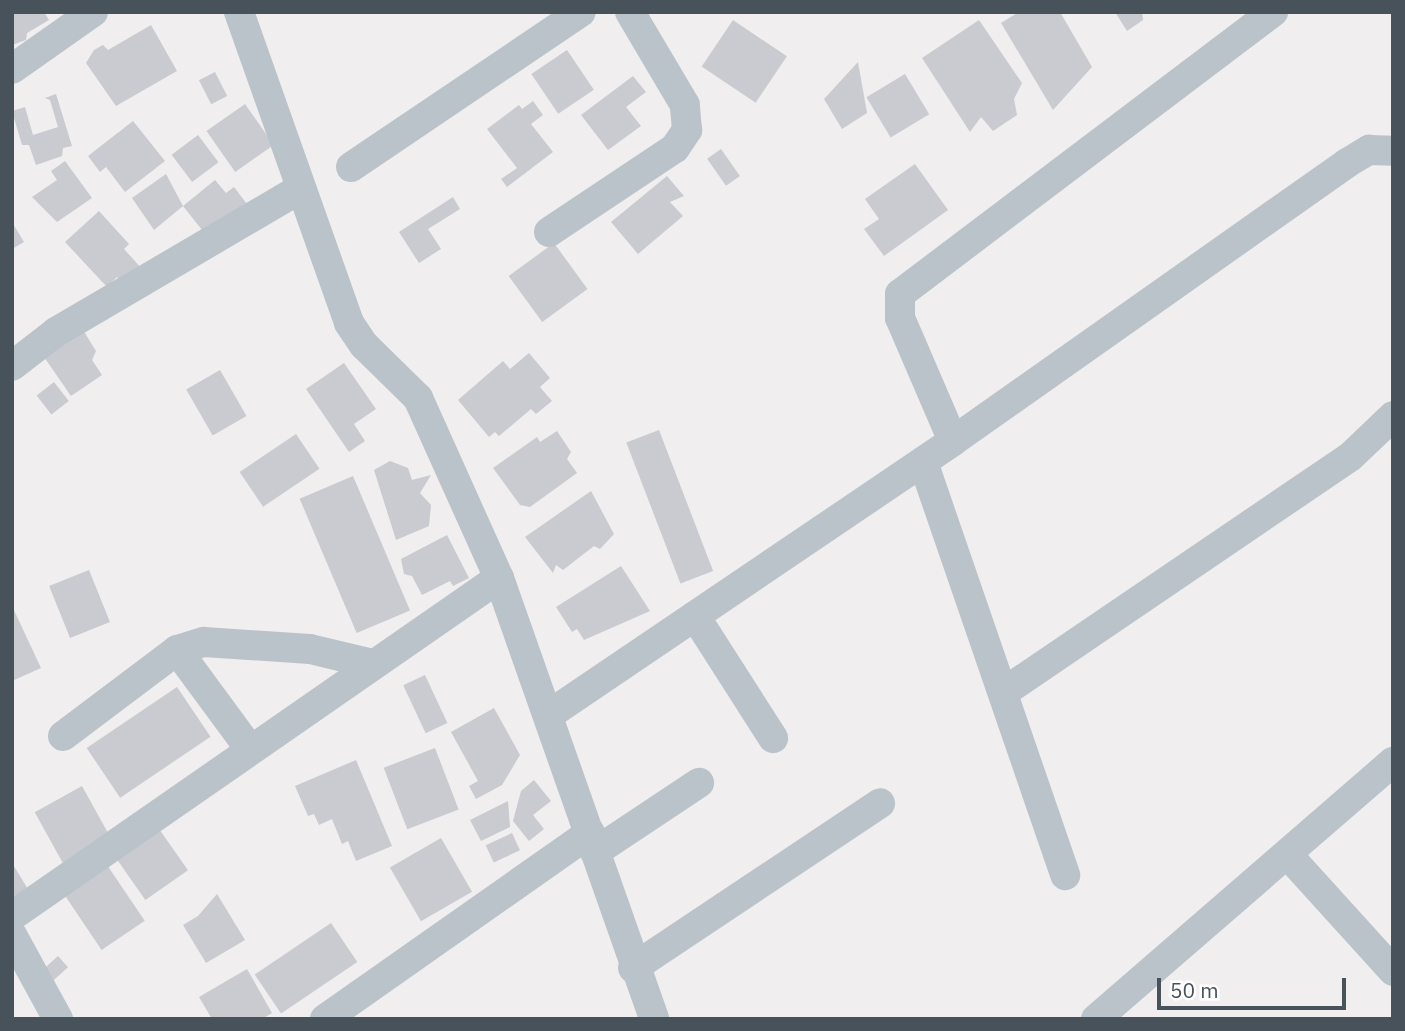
<!DOCTYPE html>
<html>
<head>
<meta charset="utf-8">
<style>
	body { margin:0 }
	#map { position:relative; width:1405px; height:1031px; overflow:hidden; background:#f0eeee; font-family:"IBM Plex Sans",sans-serif }
	div>[style] { position:absolute }
	.building>* { inset:0; background:#c9cbd0; transform-origin:0 0 }
	.minor>* { height:30px; margin:-15px; padding:0 15px; transform-origin:15px; border-radius:15px; background:#bbc3ca }
	span { translate:-50% -50%; white-space:nowrap; text-align:center; line-height:1.15; -webkit-text-stroke:5px #fff; paint-order:stroke }
	.frame { position:absolute; inset:0; border:14px solid #48525a; pointer-events:none }
	.scale { position:absolute; left:1157px; top:978px; width:189px; height:32px; box-sizing:border-box; border:4px solid #48525a; border-top:0; padding-left:9px; font-size:21px; line-height:24px; white-space:nowrap; color:#48525a; -webkit-text-stroke:5px #fff; paint-order:stroke }
</style>
</head>
<body>
<div id="map">
	<div class="building">
		<div style="clip-path:polygon(12px 12px,44px 12px,49px 20px,27px 33px,26px 40px,12px 45px)"></div>
		<div style="clip-path:polygon(1019px 12px,1060px 12px,1092px 67px,1053px 110px,1001px 23px)"></div>
		<div style="clip-path:polygon(1115px 12px,1142px 12px,1143px 20px,1127px 31px)"></div>
		<div style="left:733px;top:20px;width:65px;height:56px;rotate:34deg"></div>
		<div style="clip-path:polygon(979px 20px,1022px 83px,1014px 99px,1017px 115px,993px 131px,981px 117px,970px 132px,922px 58px)"></div>
		<div style="clip-path:polygon(151px 25px,177px 71px,116px 106px,86px 63px,94px 50px,103px 45px,108px 50px)"></div>
		<div style="left:567px;top:50px;width:48px;height:43px;rotate:56deg"></div>
		<div style="clip-path:polygon(858px 62px,867px 113px,842px 129px,824px 99px)"></div>
		<div style="left:215px;top:72px;width:27px;height:18px;rotate:63deg"></div>
		<div style="left:905px;top:74px;width:47px;height:45px;rotate:59deg"></div>
		<div style="clip-path:polygon(633px 76px,646px 92px,626px 107px,641px 126px,608px 150px,581px 115px)"></div>
		<div style="clip-path:polygon(56px 94px,72px 146px,63px 148px,62px 156px,36px 165px,29px 145px,22px 145px,12px 111px,25px 107px,33px 135px,58px 127px,50px 100px,45px 98px)"></div>
		<div style="clip-path:polygon(533px 101px,543px 115px,531px 124px,553px 152px,507px 187px,501px 179px,517px 168px,487px 129px,519px 105px,522px 109px)"></div>
		<div style="left:245px;top:104px;width:50px;height:47px;rotate:55deg"></div>
		<div style="clip-path:polygon(133px 121px,165px 161px,125px 192px,106px 167px,100px 172px,88px 156px)"></div>
		<div style="left:198px;top:135px;width:34px;height:33px;rotate:53deg"></div>
		<div style="left:721px;top:149px;width:33px;height:17px;rotate:55deg"></div>
		<div style="clip-path:polygon(65px 161px,92px 198px,57px 222px,32px 197px,57px 180px,51px 171px)"></div>
		<div style="clip-path:polygon(915px 164px,948px 210px,884px 256px,864px 229px,879px 219px,865px 199px)"></div>
		<div style="clip-path:polygon(166px 174px,183px 206px,154px 230px,132px 198px)"></div>
		<div style="clip-path:polygon(667px 176px,684px 196px,670px 202px,683px 216px,638px 254px,611px 222px)"></div>
		<div style="clip-path:polygon(215px 180px,226px 193px,234px 187px,250px 208px,210px 240px,183px 206px)"></div>
		<div style="clip-path:polygon(453px 197px,460px 209px,428px 229px,441px 249px,419px 263px,399px 232px)"></div>
		<div style="clip-path:polygon(99px 211px,129px 244px,124px 249px,142px 269px,124px 285px,117px 277px,107px 287px,65px 242px)"></div>
		<div style="clip-path:polygon(12px 222px,24px 242px,12px 249px)"></div>
		<div style="left:554px;top:243px;width:57px;height:56px;rotate:54deg"></div>
		<div style="clip-path:polygon(83px 330px,96px 351px,92px 360px,102px 375px,71px 396px,44px 357px)"></div>
		<div style="clip-path:polygon(529px 353px,550px 378px,540px 387px,552px 401px,536px 414px,531px 409px,499px 436px,495px 432px,489px 437px,458px 400px,503px 361px,510px 369px)"></div>
		<div style="clip-path:polygon(344px 363px,376px 409px,354px 424px,365px 441px,349px 452px,306px 389px)"></div>
		<div style="left:220px;top:370px;width:53px;height:39px;rotate:60deg"></div>
		<div style="left:54px;top:382px;width:24px;height:22px;rotate:52deg"></div>
		<div style="left:659px;top:430px;width:151px;height:35px;rotate:69deg"></div>
		<div style="clip-path:polygon(557px 431px,571px 452px,567px 459px,577px 473px,530px 507px,520px 505px,493px 468px,537px 437px,540px 442px)"></div>
		<div style="left:296px;top:434px;width:42px;height:68px;rotate:56deg"></div>
		<div style="clip-path:polygon(390px 461px,408px 468px,412px 480px,431px 475px,420px 493px,431px 505px,429px 526px,396px 540px,374px 470px)"></div>
		<div style="left:353px;top:476px;width:146px;height:58px;rotate:67deg"></div>
		<div style="clip-path:polygon(591px 491px,614px 534px,600px 549px,594px 546px,563px 570px,556px 565px,553px 573px,525px 537px)"></div>
		<div style="clip-path:polygon(447px 535px,469px 578px,453px 586px,450px 581px,422px 595px,412px 576px,404px 574px,401px 559px)"></div>
		<div style="clip-path:polygon(621px 566px,650px 611px,584px 640px,577px 629px,572px 632px,556px 607px)"></div>
		<div style="left:89px;top:570px;width:56px;height:43px;rotate:68deg"></div>
		<div style="clip-path:polygon(12px 606px,41px 668px,12px 681px)"></div>
		<div style="left:425px;top:675px;width:53px;height:24px;rotate:65deg"></div>
		<div style="left:177px;top:687px;width:60px;height:109px;rotate:56deg"></div>
		<div style="clip-path:polygon(494px 708px,520px 755px,502px 785px,476px 799px,469px 786px,478px 781px,451px 732px)"></div>
		<div style="left:435px;top:748px;width:66px;height:55px;rotate:69deg"></div>
		<div style="clip-path:polygon(356px 760px,392px 846px,356px 861px,348px 841px,342px 844px,332px 819px,319px 825px,314px 814px,308px 816px,295px 786px)"></div>
		<div style="clip-path:polygon(534px 780px,551px 801px,533px 815px,544px 829px,529px 841px,513px 821px,521px 791px)"></div>
		<div style="left:82px;top:786px;width:58px;height:54px;rotate:61deg"></div>
		<div style="clip-path:polygon(508px 801px,510px 827px,481px 841px,470px 820px)"></div>
		<div style="left:157px;top:826px;width:54px;height:52px;rotate:55deg"></div>
		<div style="left:512px;top:833px;width:19px;height:29px;rotate:65deg"></div>
		<div style="left:441px;top:838px;width:62px;height:59px;rotate:60deg"></div>
		<div style="left:105px;top:862px;width:71px;height:52px;rotate:56deg"></div>
		<div style="clip-path:polygon(12px 863px,31px 894px,12px 904px)"></div>
		<div style="clip-path:polygon(217px 894px,245px 940px,206px 963px,183px 925px,198px 916px)"></div>
		<div style="left:331px;top:923px;width:47px;height:92px;rotate:56deg"></div>
		<div style="left:58px;top:956px;width:15px;height:23px;rotate:48deg"></div>
		<div style="clip-path:polygon(247px 969px,272px 1013px,262px 1019px,212px 1019px,199px 997px)"></div>
	</div>
	<div class="minor">
		<div style="left:239px;top:12px;width:330px;rotate:70.5deg"></div>
		<div style="left:349px;top:323px;width:27px;rotate:56deg"></div>
		<div style="left:364px;top:345px;width:76px;rotate:44.5deg"></div>
		<div style="left:418px;top:398px;width:197px;rotate:65.8deg"></div>
		<div style="left:499px;top:578px;width:467px;rotate:70.6deg"></div>
		<div style="left:12px;top:69px;width:99px;rotate:-35.1deg"></div>
		<div style="left:351px;top:167px;width:277px;rotate:-34deg"></div>
		<div style="left:549px;top:232px;width:151px;rotate:-33.7deg"></div>
		<div style="left:675px;top:148px;width:22px;rotate:-56deg"></div>
		<div style="left:687px;top:130px;width:25px;rotate:-95deg"></div>
		<div style="left:685px;top:105px;width:108px;rotate:-120.6deg"></div>
		<div style="left:12px;top:366px;width:56px;rotate:-37.7deg"></div>
		<div style="left:56px;top:332px;width:284px;rotate:-30.4deg"></div>
		<div style="left:953px;top:441px;width:134px;rotate:-113.3deg"></div>
		<div style="left:900px;top:318px;width:24px;rotate:-90deg"></div>
		<div style="left:900px;top:294px;width:468px;rotate:-37.1deg"></div>
		<div style="left:923px;top:462px;width:437px;rotate:71deg"></div>
		<div style="left:695px;top:616px;width:145px;rotate:57.4deg"></div>
		<div style="left:177px;top:650px;width:123px;rotate:53.6deg"></div>
		<div style="left:1004px;top:692px;width:418px;rotate:-34.2deg"></div>
		<div style="left:1350px;top:457px;width:59px;rotate:-43.6deg"></div>
		<div style="left:550px;top:714px;width:487px;rotate:-34.1deg"></div>
		<div style="left:953px;top:441px;width:482px;rotate:-35.2deg"></div>
		<div style="left:1347px;top:163px;width:26px;rotate:-31deg"></div>
		<div style="left:1369px;top:150px;width:24px;rotate:2deg"></div>
		<div style="left:63px;top:736px;width:143px;rotate:-37deg"></div>
		<div style="left:177px;top:650px;width:28px;rotate:-17deg"></div>
		<div style="left:204px;top:642px;width:106px;rotate:3.8deg"></div>
		<div style="left:310px;top:649px;width:65px;rotate:13.4deg"></div>
		<div style="left:595px;top:852px;width:125px;rotate:-33.6deg"></div>
		<div style="left:1287px;top:854px;width:158px;rotate:47.8deg"></div>
		<div style="left:12px;top:916px;width:593px;rotate:-34.76deg"></div>
		<div style="left:12px;top:935px;width:96px;rotate:61.3deg"></div>
		<div style="left:633px;top:968px;width:297px;rotate:-33.7deg"></div>
		<div style="left:325px;top:1019px;width:324px;rotate:-35.1deg"></div>
		<div style="left:1096px;top:1019px;width:393px;rotate:-40.9deg"></div>
	</div>
	<div class="frame"></div>
	<div class="scale">50 m</div>
</div>
</body>
</html>
